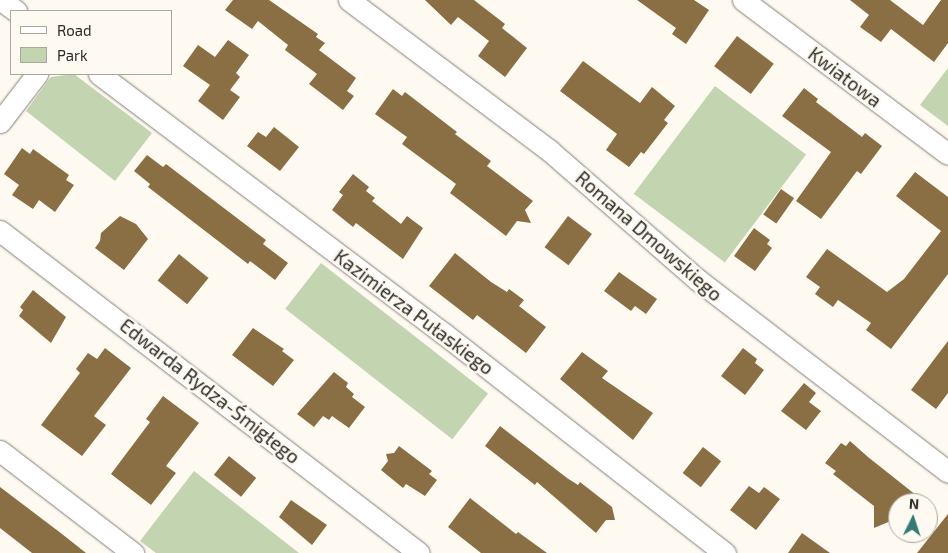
<!DOCTYPE html>
<html>
<head>
<meta charset="utf-8">
<style>
	body { margin:0 }
	#map { position:relative; width:948px; height:553px; overflow:hidden; background:#fef9f1; font-family:"Exo 2",sans-serif }
	div>[style] { position:absolute }
	.green>* { inset:0; background:#c2d4b0; transform-origin:0 0 }
	.building>* { inset:0; background:#8b6f44; transform-origin:0 0 }
	.roads { filter:drop-shadow(0 0 1px #837f79) drop-shadow(0 0 1px #837f79) }
	.minor>* { height:21px; margin:-10.5px; padding:0 10.5px; transform-origin:10.5px; border-radius:10.5px; background:#fff }
	span { translate:-50% -50%; white-space:nowrap; text-align:center; line-height:1.15; -webkit-text-stroke:5px #fef9f1; paint-order:stroke }
	.street-label { font-size:19px; color:#2b2926 }
	.legend { position:absolute; left:10px; top:10px; width:162px; height:65px; box-sizing:border-box; background:#fef9f1; border:1px solid #aaa6a0; margin:0; padding:6px 9px; list-style:none; font-size:15px; color:#2b2926 }
	.legend li { display:flex; align-items:center; gap:10px; height:25px }
	.legend b { width:25px; border:1px solid #aaa6a0 }
	.north { position:absolute; left:888px; top:493px; width:50px; height:50px; box-sizing:border-box; background:#fef9f1; border:1px solid #aaa6a0; border-radius:50%; rotate:4deg; font-size:14px; font-weight:700; line-height:20px; text-align:center; color:#2b2926 }
	.north::after { content:''; display:block; margin:auto; width:18px; height:22px; background:#337b75; clip-path:polygon(50% 0,100% 100%,50% 72%,0 100%) }
</style>
</head>
<body>
<div id="map">
	<div class="green">
		<div style="clip-path:polygon(948px 68px,948px 126px,920px 105px)"></div>
		<div style="clip-path:polygon(74px 74px,152px 133px,115px 181px,26px 111px,51px 77px)"></div>
		<div style="left:715px;top:86px;width:114px;height:135px;rotate:37deg"></div>
		<div style="left:321px;top:263px;width:212px;height:58px;rotate:38deg"></div>
		<div style="clip-path:polygon(194px 471px,299px 553px,156px 553px,140px 541px)"></div>
	</div>
	<div class="building">
		<div style="clip-path:polygon(233px 0,269px 0,318px 34px,316px 37px,325px 43px,319px 50px,356px 78px,347px 91px,354px 96px,343px 110px,309px 84px,317px 74px,285px 50px,288px 45px,258px 21px,252px 29px,225px 10px)"></div>
		<div style="clip-path:polygon(425px 0,474px 0,505px 24px,502px 28px,527px 48px,505px 77px,478px 56px,489px 41px,458px 17px,451px 25px)"></div>
		<div style="clip-path:polygon(637px 0,694px 0,709px 10px,686px 44px,672px 34px,676px 28px)"></div>
		<div style="clip-path:polygon(850px 0,890px 0,923px 25px,941px 0,948px 0,948px 43px,934px 62px,891px 29px,881px 42px,860px 27px,869px 15px)"></div>
		<div style="left:737px;top:36px;width:46px;height:38px;rotate:37deg"></div>
		<div style="clip-path:polygon(228px 40px,249px 55px,236px 73px,240px 77px,230px 90px,240px 97px,223px 120px,198px 101px,210px 85px,183px 66px,198px 45px,215px 57px)"></div>
		<div style="clip-path:polygon(583px 61px,640px 103px,652px 87px,675px 106px,664px 120px,668px 123px,644px 154px,641px 152px,629px 167px,606px 150px,617px 134px,560px 91px)"></div>
		<div style="clip-path:polygon(804px 88px,818px 99px,816px 102px,849px 127px,862px 137px,865px 133px,882px 146px,861px 174px,857px 171px,821px 219px,796px 201px,831px 152px,782px 116px)"></div>
		<div style="clip-path:polygon(393px 89px,402px 96px,405px 92px,457px 132px,455px 134px,491px 161px,487px 166px,533px 201px,525px 210px,531px 223px,517px 221px,506px 236px,450px 193px,456px 184px,402px 144px,407px 137px,375px 114px)"></div>
		<div style="clip-path:polygon(274px 127px,299px 147px,280px 171px,247px 146px,258px 132px,266px 137px)"></div>
		<div style="clip-path:polygon(22px 148px,30px 154px,33px 149px,69px 175px,66px 180px,74px 185px,55px 212px,39px 200px,33px 209px,12px 195px,19px 185px,4px 174px)"></div>
		<div style="clip-path:polygon(147px 155px,163px 167px,166px 164px,266px 240px,263px 244px,288px 263px,275px 280px,250px 261px,248px 264px,148px 187px,150px 184px,134px 171px)"></div>
		<div style="clip-path:polygon(915px 172px,948px 197px,948px 274px,891px 349px,866px 330px,871px 323px,838px 300px,833px 307px,815px 294px,820px 287px,806px 277px,827px 249px,887px 292px,904px 279px,941px 231px,896px 196px)"></div>
		<div style="clip-path:polygon(353px 174px,369px 187px,366px 191px,375px 198px,372px 201px,401px 224px,407px 216px,423px 228px,403px 259px,356px 223px,353px 227px,332px 210px,343px 195px,339px 192px)"></div>
		<div style="left:781px;top:189px;width:16px;height:31px;rotate:35deg"></div>
		<div style="clip-path:polygon(120px 216px,136px 224px,148px 239px,124px 270px,95px 248px,100px 241px,101px 233px)"></div>
		<div style="left:568px;top:216px;width:30px;height:39px;rotate:37deg"></div>
		<div style="clip-path:polygon(754px 228px,770px 240px,767px 244px,772px 248px,755px 271px,734px 256px)"></div>
		<div style="clip-path:polygon(455px 253px,491px 282px,507px 292px,509px 289px,524px 300px,519px 306px,546px 327px,526px 353px,477px 315px,473px 320px,429px 286px)"></div>
		<div style="left:179px;top:254px;width:38px;height:34px;rotate:39deg"></div>
		<div style="clip-path:polygon(619px 272px,657px 299px,646px 314px,635px 306px,631px 311px,604px 291px)"></div>
		<div style="clip-path:polygon(33px 290px,66px 317px,51px 343px,19px 316px,23px 310px,20px 307px)"></div>
		<div style="clip-path:polygon(253px 328px,284px 349px,282px 351px,294px 360px,273px 386px,232px 355px)"></div>
		<div style="clip-path:polygon(948px 341px,948px 393px,936px 409px,911px 390px)"></div>
		<div style="clip-path:polygon(105px 348px,131px 368px,94px 416px,106px 425px,82px 456px,41px 425px,80px 373px,76px 369px,88px 353px,97px 359px)"></div>
		<div style="clip-path:polygon(743px 348px,757px 359px,755px 363px,764px 370px,745px 395px,721px 376px)"></div>
		<div style="clip-path:polygon(582px 352px,608px 371px,602px 378px,653px 413px,633px 440px,560px 379px)"></div>
		<div style="clip-path:polygon(334px 372px,348px 383px,346px 387px,354px 394px,352px 397px,365px 407px,349px 428px,332px 416px,329px 420px,323px 416px,314px 427px,297px 414px)"></div>
		<div style="clip-path:polygon(804px 383px,816px 393px,809px 402px,821px 411px,806px 430px,781px 411px)"></div>
		<div style="clip-path:polygon(163px 396px,199px 423px,166px 466px,176px 473px,151px 505px,111px 474px,150px 422px,146px 419px)"></div>
		<div style="clip-path:polygon(500px 426px,567px 478px,578px 485px,580px 482px,612px 507px,615px 520px,606px 520px,596px 533px,537px 482px,535px 485px,485px 446px)"></div>
		<div style="clip-path:polygon(850px 441px,868px 457px,926px 503px,898px 503px,898px 518px,874px 528px,874px 506px,833px 474px,836px 471px,825px 463px,841px 443px,846px 446px)"></div>
		<div style="clip-path:polygon(399px 446px,432px 471px,429px 474px,437px 480px,425px 496px,406px 484px,403px 488px,381px 470px,388px 461px,386px 454px,394px 453px)"></div>
		<div style="left:703px;top:447px;width:23px;height:33px;rotate:38deg"></div>
		<div style="left:229px;top:456px;width:35px;height:24px;rotate:39deg"></div>
		<div style="clip-path:polygon(749px 486px,759px 493px,764px 487px,780px 499px,756px 530px,730px 510px)"></div>
		<div style="clip-path:polygon(0 487px,62px 534px,86px 553px,32px 553px,0 528px)"></div>
		<div style="clip-path:polygon(470px 498px,516px 534px,518px 532px,547px 553px,481px 553px,448px 527px)"></div>
		<div style="clip-path:polygon(291px 500px,327px 525px,312px 545px,279px 517px)"></div>
		<div style="clip-path:polygon(948px 514px,948px 553px,917px 553px)"></div>
		<div style="clip-path:polygon(802px 533px,830px 553px,788px 553px)"></div>
	</div>
	<div class="roads">
		<div class="minor">
			<div style="left:1px;top:0;width:19px;rotate:36deg"></div>
			<div style="left:349px;top:0;width:251px;rotate:36.9deg"></div>
			<div style="left:550px;top:151px;width:196px;rotate:41.1deg"></div>
			<div style="left:698px;top:280px;width:315px;rotate:37.5deg"></div>
			<div style="left:743px;top:0;width:256px;rotate:36.9deg"></div>
			<div style="left:99px;top:74px;width:431px;rotate:37deg"></div>
			<div style="left:443px;top:333px;width:358px;rotate:38deg"></div>
			<div style="left:0;top:122px;width:61px;rotate:-52.4deg"></div>
			<div style="left:0;top:231px;width:528px;rotate:37.54deg"></div>
			<div style="left:0;top:451px;width:168px;rotate:37.5deg"></div>
		</div>
	</div>
	<div class="street-label">
		<span style="left:845px;top:77px;rotate:37deg">Kwiatowa</span>
		<span style="left:649px;top:236px;rotate:41deg">Romana Dmowskiego</span>
		<span style="left:414px;top:312px;rotate:37deg">Kazimierza Pułaskiego</span>
		<span style="left:210px;top:391px;rotate:38deg">Edwarda Rydza-Śmigłego</span>
	</div>
	<ul class="legend">
	<li><b style="height:6px;background:#fff"></b>Road</li>
	<li><b style="height:14px;background:#c2d4b0"></b>Park</li>
	</ul>
	<div class="north">N</div>
</div>
</body>
</html>
